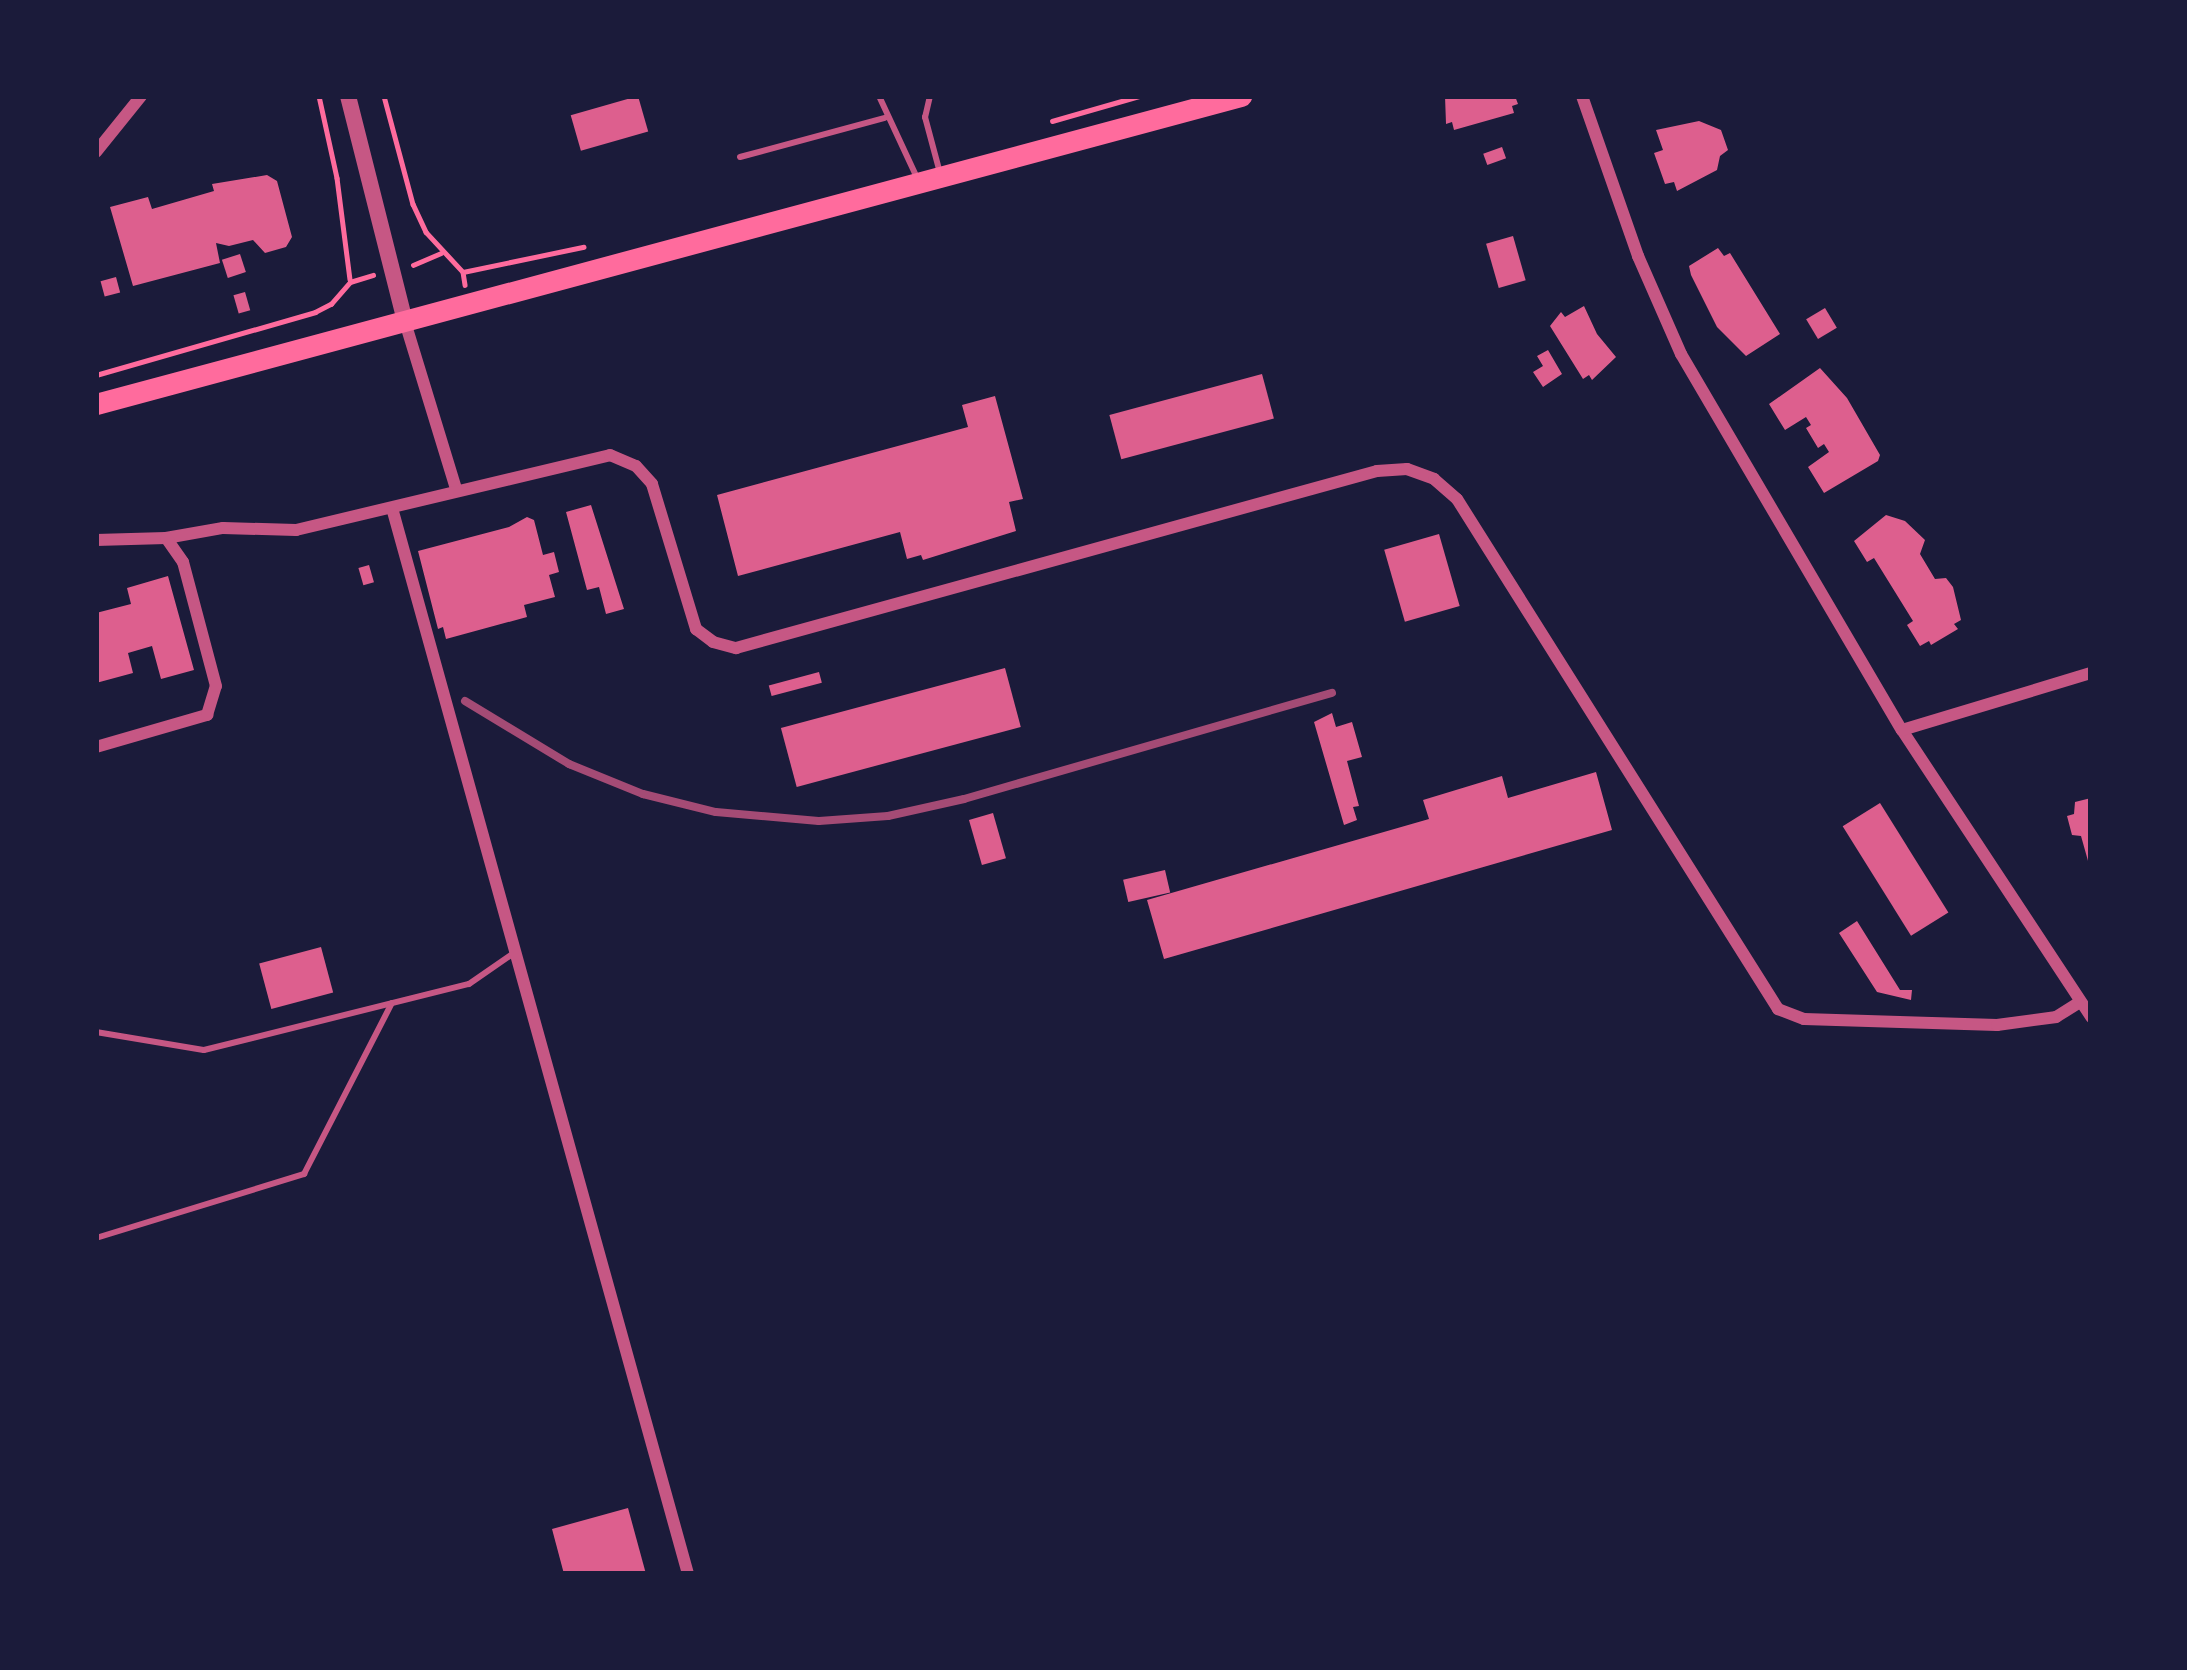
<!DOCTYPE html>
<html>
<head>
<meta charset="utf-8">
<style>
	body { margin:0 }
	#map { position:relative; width:2187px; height:1670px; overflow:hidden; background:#1b1b3a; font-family:"Space Grotesk",sans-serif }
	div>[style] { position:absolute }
	.building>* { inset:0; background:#dd5f8e; transform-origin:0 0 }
	.path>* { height:4.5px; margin:-2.25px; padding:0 2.25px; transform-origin:2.25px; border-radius:2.25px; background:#ff6b9d }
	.service>* { height:6px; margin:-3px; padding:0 3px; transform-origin:3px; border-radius:3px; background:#c65784 }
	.minor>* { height:12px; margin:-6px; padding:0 6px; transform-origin:6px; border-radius:6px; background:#c65784 }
	.tertiary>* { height:16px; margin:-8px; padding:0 8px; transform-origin:8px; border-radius:8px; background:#c65784 }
	.primary>* { height:21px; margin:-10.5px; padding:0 10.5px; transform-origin:10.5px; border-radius:10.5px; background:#ff6b9d }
	.rail>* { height:8px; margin:-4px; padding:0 4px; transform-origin:4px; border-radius:4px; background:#a44b75 }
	span { translate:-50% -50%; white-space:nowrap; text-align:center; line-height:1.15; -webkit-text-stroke:10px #1b1b3a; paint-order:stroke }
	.frame { position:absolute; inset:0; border:99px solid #1b1b3a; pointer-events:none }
</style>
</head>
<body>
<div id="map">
	<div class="building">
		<div style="left:638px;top:96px;width:37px;height:70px;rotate:74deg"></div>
		<div style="clip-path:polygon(1445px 96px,1515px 96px,1518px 104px,1512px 106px,1514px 113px,1454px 130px,1452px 122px,1446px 124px)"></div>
		<div style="clip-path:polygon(1699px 121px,1721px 130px,1728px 150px,1720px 156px,1717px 170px,1677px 191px,1674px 182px,1665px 184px,1654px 153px,1663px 150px,1656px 130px)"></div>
		<div style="left:1502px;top:147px;width:12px;height:20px;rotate:70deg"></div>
		<div style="clip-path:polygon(267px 175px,277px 181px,292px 237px,286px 247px,265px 253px,253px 240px,229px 246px,216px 243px,220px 263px,133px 286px,110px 207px,148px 197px,152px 209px,214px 191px,212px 184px)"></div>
		<div style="left:1513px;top:236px;width:46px;height:28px;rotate:74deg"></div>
		<div style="clip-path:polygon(1718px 248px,1724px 256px,1730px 253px,1780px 334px,1746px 356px,1717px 327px,1691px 275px,1689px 266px)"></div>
		<div style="left:240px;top:254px;width:19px;height:19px;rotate:72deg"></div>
		<div style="left:116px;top:277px;width:16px;height:16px;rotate:75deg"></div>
		<div style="left:245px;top:292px;width:19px;height:12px;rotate:74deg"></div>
		<div style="clip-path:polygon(1584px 306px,1597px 334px,1616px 357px,1592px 380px,1589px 375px,1583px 379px,1550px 326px,1561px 312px,1565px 317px)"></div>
		<div style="left:1825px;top:308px;width:23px;height:22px;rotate:59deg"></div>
		<div style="clip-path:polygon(1548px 350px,1562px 374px,1543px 387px,1533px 372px,1543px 366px,1537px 356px)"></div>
		<div style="clip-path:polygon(1820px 368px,1847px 398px,1880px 455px,1878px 461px,1824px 493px,1808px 467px,1829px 452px,1824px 444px,1818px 448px,1806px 428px,1811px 425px,1806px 417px,1785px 430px,1769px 404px)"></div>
		<div style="left:1262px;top:374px;width:46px;height:158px;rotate:75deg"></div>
		<div style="clip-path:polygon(995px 396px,1023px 499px,1009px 502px,1016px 531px,923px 560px,921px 555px,907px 559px,900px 532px,738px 576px,717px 495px,968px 427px,962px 405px)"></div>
		<div style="clip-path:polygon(591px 505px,624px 609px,606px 614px,599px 587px,587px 590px,566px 512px)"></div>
		<div style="clip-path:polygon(1886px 515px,1905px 521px,1925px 540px,1920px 554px,1935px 579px,1946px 578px,1953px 587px,1961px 620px,1954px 624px,1958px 629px,1931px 645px,1929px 641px,1920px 646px,1907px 625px,1913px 621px,1874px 558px,1867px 562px,1854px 541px)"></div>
		<div style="clip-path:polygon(527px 517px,534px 520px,543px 555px,554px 552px,559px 572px,549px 575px,555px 597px,524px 605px,527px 617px,446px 639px,443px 627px,438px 629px,418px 551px,509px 527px)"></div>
		<div style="left:1439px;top:534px;width:75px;height:57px;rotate:74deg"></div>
		<div style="left:369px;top:565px;width:18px;height:11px;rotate:74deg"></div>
		<div style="clip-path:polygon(168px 576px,194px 670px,161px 679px,152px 646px,128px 653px,133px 673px,96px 683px,96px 613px,131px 604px,127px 588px)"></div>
		<div style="left:1005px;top:668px;width:61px;height:232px;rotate:75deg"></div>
		<div style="left:819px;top:672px;width:11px;height:52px;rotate:75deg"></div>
		<div style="clip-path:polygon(1332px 713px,1336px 727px,1352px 722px,1362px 757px,1347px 761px,1359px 806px,1353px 807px,1357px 820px,1344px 825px,1314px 722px)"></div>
		<div style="clip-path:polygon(1596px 772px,1612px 830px,1164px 959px,1147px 900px,1429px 819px,1423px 800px,1502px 776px,1508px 798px)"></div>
		<div style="clip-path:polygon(2091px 798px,2091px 868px,2090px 868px,2081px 836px,2072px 835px,2067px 816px,2074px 814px,2075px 802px)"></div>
		<div style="left:1880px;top:803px;width:129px;height:44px;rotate:58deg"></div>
		<div style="left:993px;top:813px;width:47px;height:25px;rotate:74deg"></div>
		<div style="left:1165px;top:870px;width:23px;height:43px;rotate:77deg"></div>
		<div style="clip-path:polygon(1857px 921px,1900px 990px,1912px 990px,1911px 1000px,1877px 992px,1839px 933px)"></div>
		<div style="left:321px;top:947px;width:47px;height:64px;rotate:75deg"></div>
		<div style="clip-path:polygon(628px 1508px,646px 1574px,564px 1574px,552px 1529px)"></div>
	</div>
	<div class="path">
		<div style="left:319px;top:96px;width:84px;rotate:77.6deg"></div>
		<div style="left:337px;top:178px;width:102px;rotate:82.7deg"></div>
		<div style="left:384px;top:96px;width:112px;rotate:75deg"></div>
		<div style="left:413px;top:204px;width:31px;rotate:65deg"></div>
		<div style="left:426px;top:232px;width:54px;rotate:47.2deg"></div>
		<div style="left:463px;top:272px;width:13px;rotate:81deg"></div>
		<div style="left:1052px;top:121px;width:91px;rotate:-16deg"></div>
		<div style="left:413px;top:265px;width:30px;rotate:-23deg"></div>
		<div style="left:463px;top:272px;width:123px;rotate:-11.8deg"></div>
		<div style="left:96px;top:375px;width:228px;rotate:-16deg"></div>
		<div style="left:315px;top:312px;width:18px;rotate:-27deg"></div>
		<div style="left:331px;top:304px;width:29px;rotate:-49deg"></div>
		<div style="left:350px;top:282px;width:24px;rotate:-17deg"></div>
	</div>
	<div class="service">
		<div style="left:879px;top:96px;width:93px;rotate:65.1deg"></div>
		<div style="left:930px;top:96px;width:22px;rotate:103deg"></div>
		<div style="left:925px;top:117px;width:58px;rotate:75deg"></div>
		<div style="left:740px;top:157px;width:150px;rotate:-15.1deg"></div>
		<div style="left:96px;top:1032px;width:109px;rotate:9.5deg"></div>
		<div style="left:204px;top:1050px;width:273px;rotate:-14deg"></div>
		<div style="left:469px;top:984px;width:55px;rotate:-34.6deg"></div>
		<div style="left:96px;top:1238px;width:218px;rotate:-17.1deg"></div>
		<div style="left:304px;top:1174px;width:192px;rotate:-62.8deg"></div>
	</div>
	<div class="minor">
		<div style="left:1582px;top:96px;width:170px;rotate:70.7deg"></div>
		<div style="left:1638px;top:256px;width:107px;rotate:66.3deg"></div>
		<div style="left:1681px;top:354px;width:436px;rotate:59.6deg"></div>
		<div style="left:1902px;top:730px;width:344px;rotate:56.6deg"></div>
		<div style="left:96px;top:152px;width:72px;rotate:-51.2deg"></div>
		<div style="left:405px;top:322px;width:175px;rotate:73deg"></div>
		<div style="left:392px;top:508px;width:1106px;rotate:74.48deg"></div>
		<div style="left:96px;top:540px;width:70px;rotate:-1.6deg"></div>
		<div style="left:166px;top:538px;width:58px;rotate:-10deg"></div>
		<div style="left:223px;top:528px;width:73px;rotate:1.6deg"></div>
		<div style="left:296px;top:530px;width:323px;rotate:-13.4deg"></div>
		<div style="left:610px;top:455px;width:28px;rotate:23deg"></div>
		<div style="left:636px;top:466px;width:24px;rotate:48deg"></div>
		<div style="left:652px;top:484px;width:152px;rotate:73.1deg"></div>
		<div style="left:696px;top:629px;width:21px;rotate:37deg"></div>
		<div style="left:713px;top:642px;width:24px;rotate:15deg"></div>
		<div style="left:736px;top:648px;width:665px;rotate:-15.44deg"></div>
		<div style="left:1377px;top:471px;width:30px;rotate:-4deg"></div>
		<div style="left:1407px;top:469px;width:29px;rotate:20deg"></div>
		<div style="left:1434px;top:479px;width:30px;rotate:41deg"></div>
		<div style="left:1457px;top:499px;width:603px;rotate:57.81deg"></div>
		<div style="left:1778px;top:1009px;width:28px;rotate:21deg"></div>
		<div style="left:1804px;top:1019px;width:193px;rotate:1.8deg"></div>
		<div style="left:1997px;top:1025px;width:60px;rotate:-7.7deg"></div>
		<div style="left:2056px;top:1017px;width:28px;rotate:-32deg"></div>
		<div style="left:1902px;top:730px;width:197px;rotate:-16.8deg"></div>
		<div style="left:96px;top:747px;width:116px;rotate:-16.1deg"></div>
		<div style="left:207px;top:715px;width:30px;rotate:-73deg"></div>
		<div style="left:216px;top:686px;width:128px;rotate:-104.9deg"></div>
		<div style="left:183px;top:562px;width:29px;rotate:-125deg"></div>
	</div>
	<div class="tertiary">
		<div style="left:348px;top:96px;width:233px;rotate:75.8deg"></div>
	</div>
	<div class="primary">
		<div style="left:96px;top:404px;width:1186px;rotate:-15.06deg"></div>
	</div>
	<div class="rail">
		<div style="left:465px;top:701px;width:122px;rotate:31.2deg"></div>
		<div style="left:569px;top:764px;width:80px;rotate:22.1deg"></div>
		<div style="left:643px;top:794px;width:75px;rotate:13.9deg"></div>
		<div style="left:716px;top:812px;width:103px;rotate:5deg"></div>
		<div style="left:819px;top:821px;width:69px;rotate:-4.1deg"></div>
		<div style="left:888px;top:816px;width:78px;rotate:-12.6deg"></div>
		<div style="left:964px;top:799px;width:383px;rotate:-16.1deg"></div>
	</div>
	<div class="frame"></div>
</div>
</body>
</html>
